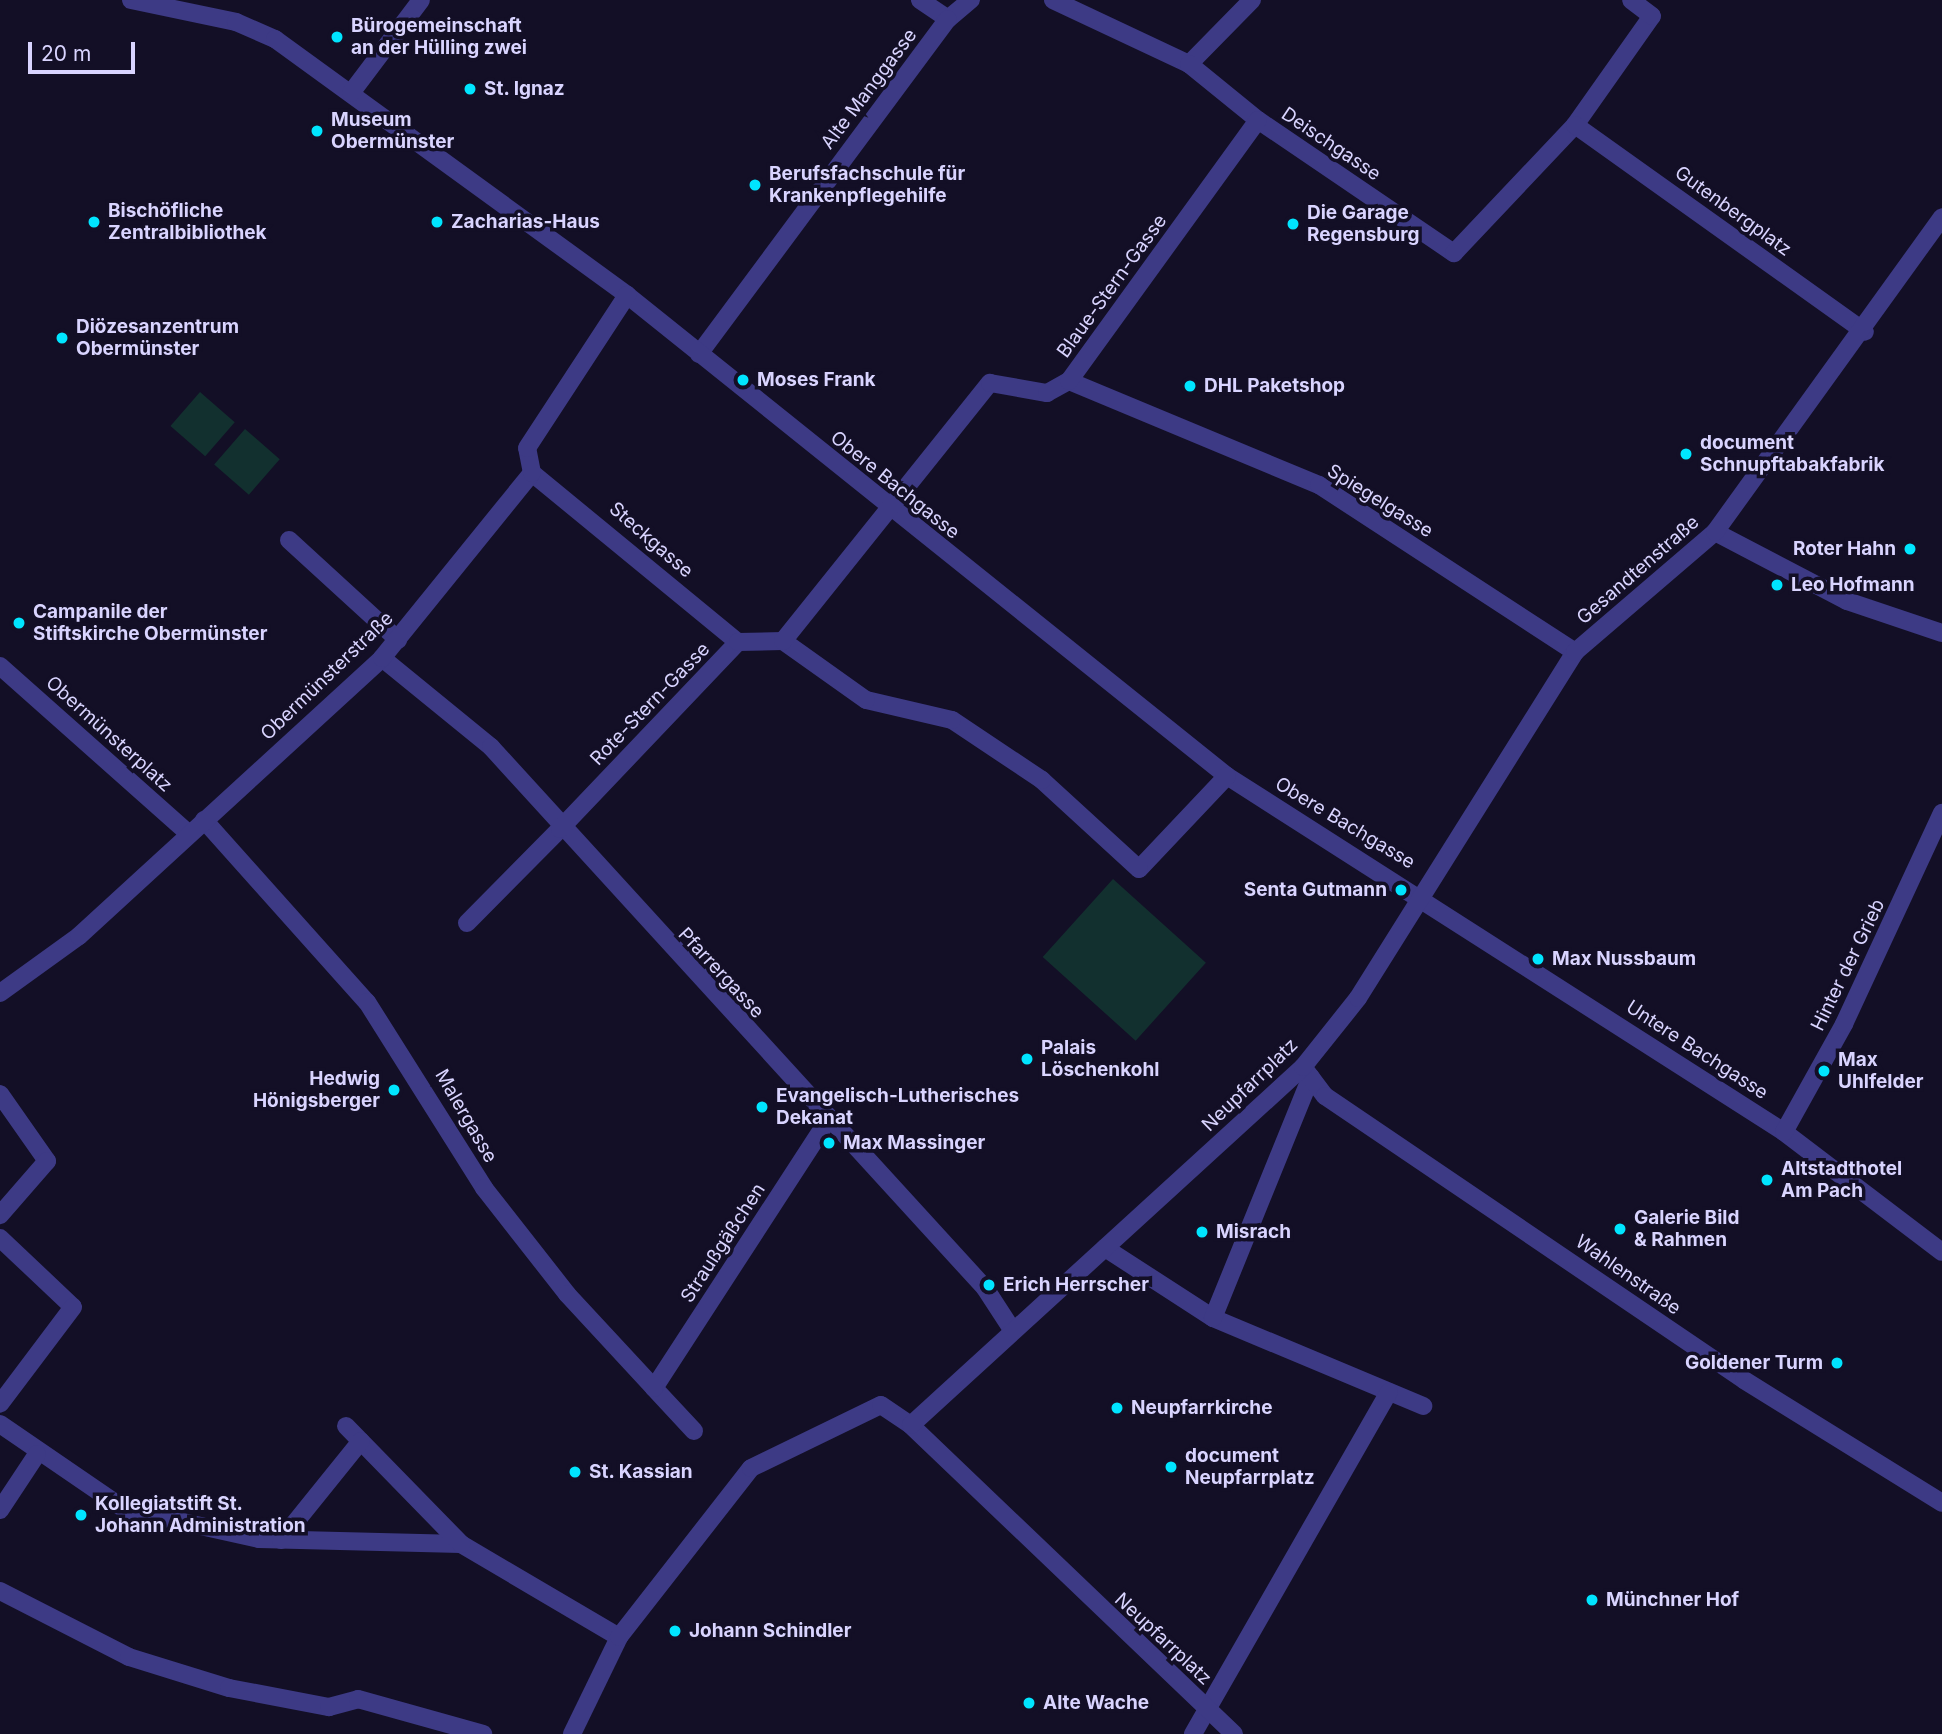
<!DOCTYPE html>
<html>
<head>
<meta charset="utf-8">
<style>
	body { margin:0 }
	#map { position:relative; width:1942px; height:1734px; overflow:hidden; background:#130f26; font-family:Inter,sans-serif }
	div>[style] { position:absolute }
	.green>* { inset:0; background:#12302f; transform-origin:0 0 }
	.service>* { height:18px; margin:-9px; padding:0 9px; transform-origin:9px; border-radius:9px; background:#3d3a85 }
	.pedestrian>* { height:18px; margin:-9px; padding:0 9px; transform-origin:9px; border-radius:9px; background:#3d3a85 }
	.minor>* { height:18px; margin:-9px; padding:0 9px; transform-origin:9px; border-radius:9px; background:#3d3a85 }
	.dots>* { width:19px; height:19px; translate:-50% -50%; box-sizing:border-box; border:4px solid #130f26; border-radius:50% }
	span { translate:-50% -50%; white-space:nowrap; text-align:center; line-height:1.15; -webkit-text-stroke:7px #130f26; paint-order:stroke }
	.poi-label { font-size:19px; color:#d9d4ff; font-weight:700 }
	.left { translate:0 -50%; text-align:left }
	.right { translate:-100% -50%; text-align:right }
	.street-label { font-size:19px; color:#d9d4ff }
	.scale { position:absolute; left:28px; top:42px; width:107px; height:32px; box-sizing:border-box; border:4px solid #d9d4ff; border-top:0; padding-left:9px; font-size:21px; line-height:24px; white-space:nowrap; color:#d9d4ff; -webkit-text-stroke:5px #130f26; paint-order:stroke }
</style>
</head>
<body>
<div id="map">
	<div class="green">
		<div style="left:200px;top:392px;width:46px;height:45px;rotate:41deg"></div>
		<div style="left:245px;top:429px;width:46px;height:47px;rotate:41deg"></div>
		<div style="left:1113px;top:879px;width:125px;height:105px;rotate:42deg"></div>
	</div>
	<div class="service">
		<div style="left:131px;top:0;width:107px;rotate:11.8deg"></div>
		<div style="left:467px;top:923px;width:132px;rotate:-45.3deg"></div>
		<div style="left:694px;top:1431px;width:59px;rotate:-132.9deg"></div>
		<div style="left:654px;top:1388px;width:320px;rotate:-57deg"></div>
	</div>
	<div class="pedestrian">
		<div style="left:920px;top:0;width:34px;rotate:34deg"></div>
		<div style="left:948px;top:19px;width:30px;rotate:-40deg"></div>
		<div style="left:1053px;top:0;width:150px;rotate:25.2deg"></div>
		<div style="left:699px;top:354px;width:417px;rotate:-53.4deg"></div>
		<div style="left:532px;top:473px;width:266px;rotate:39.4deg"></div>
		<div style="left:382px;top:658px;width:141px;rotate:39.2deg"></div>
		<div style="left:491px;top:747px;width:733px;rotate:47.6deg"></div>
		<div style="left:985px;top:1288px;width:51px;rotate:56.9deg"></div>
		<div style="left:1227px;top:776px;width:661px;rotate:32.58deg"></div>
		<div style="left:1784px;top:1132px;width:198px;rotate:37.2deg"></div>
		<div style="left:204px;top:820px;width:244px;rotate:48.2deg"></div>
		<div style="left:367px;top:1002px;width:220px;rotate:57.8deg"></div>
		<div style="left:484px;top:1188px;width:135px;rotate:51.9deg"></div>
		<div style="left:567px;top:1294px;width:128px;rotate:47.2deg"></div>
		<div style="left:0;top:1094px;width:82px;rotate:55deg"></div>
		<div style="left:47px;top:1161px;width:72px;rotate:131deg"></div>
		<div style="left:1784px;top:1132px;width:124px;rotate:-60.9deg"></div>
		<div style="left:1844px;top:1024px;width:233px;rotate:-65.1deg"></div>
		<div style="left:0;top:1238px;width:100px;rotate:43.4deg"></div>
		<div style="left:73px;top:1307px;width:121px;rotate:127deg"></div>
		<div style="left:1105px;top:1248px;width:129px;rotate:32.9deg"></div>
		<div style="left:1213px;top:1318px;width:228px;rotate:22.7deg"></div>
		<div style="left:1213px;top:1318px;width:260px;rotate:-67.9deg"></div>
		<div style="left:0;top:1424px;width:150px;rotate:34.4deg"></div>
		<div style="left:124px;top:1509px;width:138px;rotate:12.5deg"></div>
		<div style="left:259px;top:1539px;width:202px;rotate:1.4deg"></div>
		<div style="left:461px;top:1544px;width:183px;rotate:30.5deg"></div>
		<div style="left:346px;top:1426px;width:165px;rotate:45.7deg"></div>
		<div style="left:0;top:1510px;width:67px;rotate:-56.5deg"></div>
		<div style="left:281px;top:1540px;width:127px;rotate:-51.1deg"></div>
		<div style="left:0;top:1591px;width:145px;rotate:27.1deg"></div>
		<div style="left:129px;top:1657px;width:105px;rotate:17.2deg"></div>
		<div style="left:229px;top:1688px;width:102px;rotate:10.8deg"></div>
		<div style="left:329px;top:1707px;width:30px;rotate:-15deg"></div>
		<div style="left:358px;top:1699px;width:130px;rotate:15.6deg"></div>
		<div style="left:572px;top:1734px;width:108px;rotate:-64.1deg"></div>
		<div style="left:619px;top:1637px;width:214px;rotate:-52deg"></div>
		<div style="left:751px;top:1468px;width:144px;rotate:-25.9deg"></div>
		<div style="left:881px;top:1405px;width:36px;rotate:34deg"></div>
		<div style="left:1193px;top:1734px;width:394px;rotate:-60.2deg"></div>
	</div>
	<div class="minor">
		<div style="left:1252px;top:0;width:90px;rotate:134.5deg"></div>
		<div style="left:1189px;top:64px;width:89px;rotate:39.1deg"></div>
		<div style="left:1258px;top:120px;width:237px;rotate:34.2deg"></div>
		<div style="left:1454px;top:253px;width:176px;rotate:-46.6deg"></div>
		<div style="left:1575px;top:125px;width:133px;rotate:-54.8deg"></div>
		<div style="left:1652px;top:16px;width:26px;rotate:-143deg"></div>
		<div style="left:236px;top:22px;width:43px;rotate:23.6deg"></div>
		<div style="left:275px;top:39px;width:435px;rotate:36deg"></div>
		<div style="left:627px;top:295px;width:769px;rotate:38.72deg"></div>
		<div style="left:1227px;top:776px;width:128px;rotate:133.4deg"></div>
		<div style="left:1139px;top:869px;width:132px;rotate:-137.5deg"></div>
		<div style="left:1042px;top:780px;width:108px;rotate:-146.3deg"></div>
		<div style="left:952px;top:720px;width:88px;rotate:-166.9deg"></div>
		<div style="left:866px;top:700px;width:102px;rotate:-144.6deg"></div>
		<div style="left:351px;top:93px;width:116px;rotate:-53deg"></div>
		<div style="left:1575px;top:125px;width:356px;rotate:35.5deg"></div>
		<div style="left:1069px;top:381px;width:271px;rotate:22.6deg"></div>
		<div style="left:1319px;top:485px;width:306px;rotate:33.1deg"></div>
		<div style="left:1715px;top:532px;width:149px;rotate:27.6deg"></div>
		<div style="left:1847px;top:601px;width:100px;rotate:18.6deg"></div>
		<div style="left:289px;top:540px;width:148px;rotate:42.5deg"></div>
		<div style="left:0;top:666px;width:253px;rotate:41.6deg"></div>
		<div style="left:560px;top:829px;width:258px;rotate:-46.4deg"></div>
		<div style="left:738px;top:642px;width:45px;rotate:-1.3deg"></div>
		<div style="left:783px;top:641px;width:331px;rotate:-51.3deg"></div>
		<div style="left:990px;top:383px;width:58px;rotate:10deg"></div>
		<div style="left:1047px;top:393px;width:25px;rotate:-29deg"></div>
		<div style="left:1069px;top:381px;width:322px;rotate:-54.1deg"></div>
		<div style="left:0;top:993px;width:97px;rotate:-35.8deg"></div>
		<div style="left:79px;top:936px;width:411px;rotate:-42.5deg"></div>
		<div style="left:382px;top:658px;width:238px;rotate:-51deg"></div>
		<div style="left:532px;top:473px;width:25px;rotate:-101deg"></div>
		<div style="left:527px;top:448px;width:183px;rotate:-56.8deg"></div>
		<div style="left:1303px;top:1067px;width:36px;rotate:53deg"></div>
		<div style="left:1325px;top:1096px;width:506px;rotate:34.13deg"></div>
		<div style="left:1744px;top:1380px;width:233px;rotate:31.8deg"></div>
		<div style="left:1234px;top:1734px;width:447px;rotate:-136.3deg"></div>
		<div style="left:911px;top:1425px;width:531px;rotate:-42.4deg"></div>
		<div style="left:1303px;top:1067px;width:88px;rotate:-51.4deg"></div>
		<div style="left:1358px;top:998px;width:408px;rotate:-57.9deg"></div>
		<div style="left:1575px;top:652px;width:184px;rotate:-40.6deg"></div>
		<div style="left:1715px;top:532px;width:388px;rotate:-54.2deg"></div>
	</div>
	<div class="dots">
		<div style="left:337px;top:37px;background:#00e5ff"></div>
		<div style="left:470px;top:89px;background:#00e5ff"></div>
		<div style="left:317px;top:131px;background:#00e5ff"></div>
		<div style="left:755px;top:185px;background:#00e5ff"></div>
		<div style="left:94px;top:222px;background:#00e5ff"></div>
		<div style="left:437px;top:222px;background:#00e5ff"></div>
		<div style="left:1293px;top:224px;background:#00e5ff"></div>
		<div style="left:62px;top:338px;background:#00e5ff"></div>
		<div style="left:743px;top:380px;background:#00e5ff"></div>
		<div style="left:1190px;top:386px;background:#00e5ff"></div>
		<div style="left:1686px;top:454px;background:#00e5ff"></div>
		<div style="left:1910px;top:549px;background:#00e5ff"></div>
		<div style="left:1777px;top:585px;background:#00e5ff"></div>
		<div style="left:19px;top:623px;background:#00e5ff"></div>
		<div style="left:1401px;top:890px;background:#00e5ff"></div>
		<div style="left:1538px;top:959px;background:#00e5ff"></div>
		<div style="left:1027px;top:1059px;background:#00e5ff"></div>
		<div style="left:1824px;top:1071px;background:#00e5ff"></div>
		<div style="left:394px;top:1090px;background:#00e5ff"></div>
		<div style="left:762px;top:1107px;background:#00e5ff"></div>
		<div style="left:829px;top:1143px;background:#00e5ff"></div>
		<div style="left:1767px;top:1180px;background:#00e5ff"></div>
		<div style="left:1620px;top:1229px;background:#00e5ff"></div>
		<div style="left:1202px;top:1232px;background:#00e5ff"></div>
		<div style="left:989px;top:1285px;background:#00e5ff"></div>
		<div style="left:1837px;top:1363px;background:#00e5ff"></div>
		<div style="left:1117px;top:1408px;background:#00e5ff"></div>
		<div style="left:1171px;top:1467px;background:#00e5ff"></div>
		<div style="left:575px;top:1472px;background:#00e5ff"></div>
		<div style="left:81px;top:1515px;background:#00e5ff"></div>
		<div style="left:1592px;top:1600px;background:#00e5ff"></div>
		<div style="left:675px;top:1631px;background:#00e5ff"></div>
		<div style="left:1029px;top:1703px;background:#00e5ff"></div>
	</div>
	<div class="poi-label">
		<span class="left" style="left:351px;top:37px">Bürogemeinschaft<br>an der Hülling zwei</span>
		<span class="left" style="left:484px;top:89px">St. Ignaz</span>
		<span class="left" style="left:331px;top:131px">Museum<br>Obermünster</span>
		<span class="left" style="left:769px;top:185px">Berufsfachschule für<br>Krankenpflegehilfe</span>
		<span class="left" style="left:108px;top:222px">Bischöfliche<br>Zentralbibliothek</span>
		<span class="left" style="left:1307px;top:224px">Die Garage<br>Regensburg</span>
		<span class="left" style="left:451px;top:222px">Zacharias-Haus</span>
		<span class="left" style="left:76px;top:338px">Diözesanzentrum<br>Obermünster</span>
		<span class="left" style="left:757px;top:380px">Moses Frank</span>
		<span class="left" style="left:1204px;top:386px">DHL Paketshop</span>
		<span class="left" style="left:1700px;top:454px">document<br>Schnupftabakfabrik</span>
		<span class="right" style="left:1896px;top:549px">Roter Hahn</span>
		<span class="left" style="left:1791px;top:585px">Leo Hofmann</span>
		<span class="left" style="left:33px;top:623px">Campanile der<br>Stiftskirche Obermünster</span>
		<span class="right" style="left:1387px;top:890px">Senta Gutmann</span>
		<span class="left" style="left:1552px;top:959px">Max Nussbaum</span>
		<span class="left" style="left:1041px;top:1059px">Palais<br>Löschenkohl</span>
		<span class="left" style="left:1838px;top:1071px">Max<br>Uhlfelder</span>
		<span class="right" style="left:380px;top:1090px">Hedwig<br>Hönigsberger</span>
		<span class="left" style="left:776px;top:1107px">Evangelisch-Lutherisches<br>Dekanat</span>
		<span class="left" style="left:843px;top:1143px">Max Massinger</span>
		<span class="left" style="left:1781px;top:1180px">Altstadthotel<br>Am Pach</span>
		<span class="left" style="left:1634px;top:1229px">Galerie Bild<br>&amp; Rahmen</span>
		<span class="left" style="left:1216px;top:1232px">Misrach</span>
		<span class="left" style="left:1003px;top:1285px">Erich Herrscher</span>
		<span class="right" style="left:1823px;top:1363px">Goldener Turm</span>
		<span class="left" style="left:1131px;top:1408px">Neupfarrkirche</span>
		<span class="left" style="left:1185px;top:1467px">document<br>Neupfarrplatz</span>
		<span class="left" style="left:589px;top:1472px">St. Kassian</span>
		<span class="left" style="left:95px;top:1515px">Kollegiatstift St.<br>Johann Administration</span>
		<span class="left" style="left:1606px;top:1600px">Münchner Hof</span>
		<span class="left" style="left:689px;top:1631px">Johann Schindler</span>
		<span class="left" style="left:1043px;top:1703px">Alte Wache</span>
	</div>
	<div class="street-label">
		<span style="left:869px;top:89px;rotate:-53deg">Alte Manggasse</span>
		<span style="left:1331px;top:144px;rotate:34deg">Deischgasse</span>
		<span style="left:1733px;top:211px;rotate:36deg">Gutenbergplatz</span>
		<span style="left:1112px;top:286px;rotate:-54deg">Blaue-Stern-Gasse</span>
		<span style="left:895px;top:485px;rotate:39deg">Obere Bachgasse</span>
		<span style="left:1380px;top:501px;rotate:32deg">Spiegelgasse</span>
		<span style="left:651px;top:540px;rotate:41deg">Steckgasse</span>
		<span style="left:1638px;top:570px;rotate:-41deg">Gesandtenstraße</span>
		<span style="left:327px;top:676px;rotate:-44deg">Obermünsterstraße</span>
		<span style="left:650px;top:704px;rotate:-46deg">Rote-Stern-Gasse</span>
		<span style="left:109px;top:734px;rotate:42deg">Obermünsterplatz</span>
		<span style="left:1345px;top:823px;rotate:31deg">Obere Bachgasse</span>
		<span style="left:1848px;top:965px;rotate:-64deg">Hinter der Grieb</span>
		<span style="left:721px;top:973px;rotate:47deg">Pfarrergasse</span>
		<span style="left:1697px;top:1050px;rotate:33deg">Untere Bachgasse</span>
		<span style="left:1250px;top:1085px;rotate:-44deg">Neupfarrplatz</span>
		<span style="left:466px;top:1116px;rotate:60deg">Malergasse</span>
		<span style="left:723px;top:1243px;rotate:-57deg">Straußgäßchen</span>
		<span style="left:1628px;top:1275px;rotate:35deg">Wahlenstraße</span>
		<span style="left:1163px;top:1639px;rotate:43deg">Neupfarrplatz</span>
	</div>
	<div class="scale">20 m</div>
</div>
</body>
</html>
